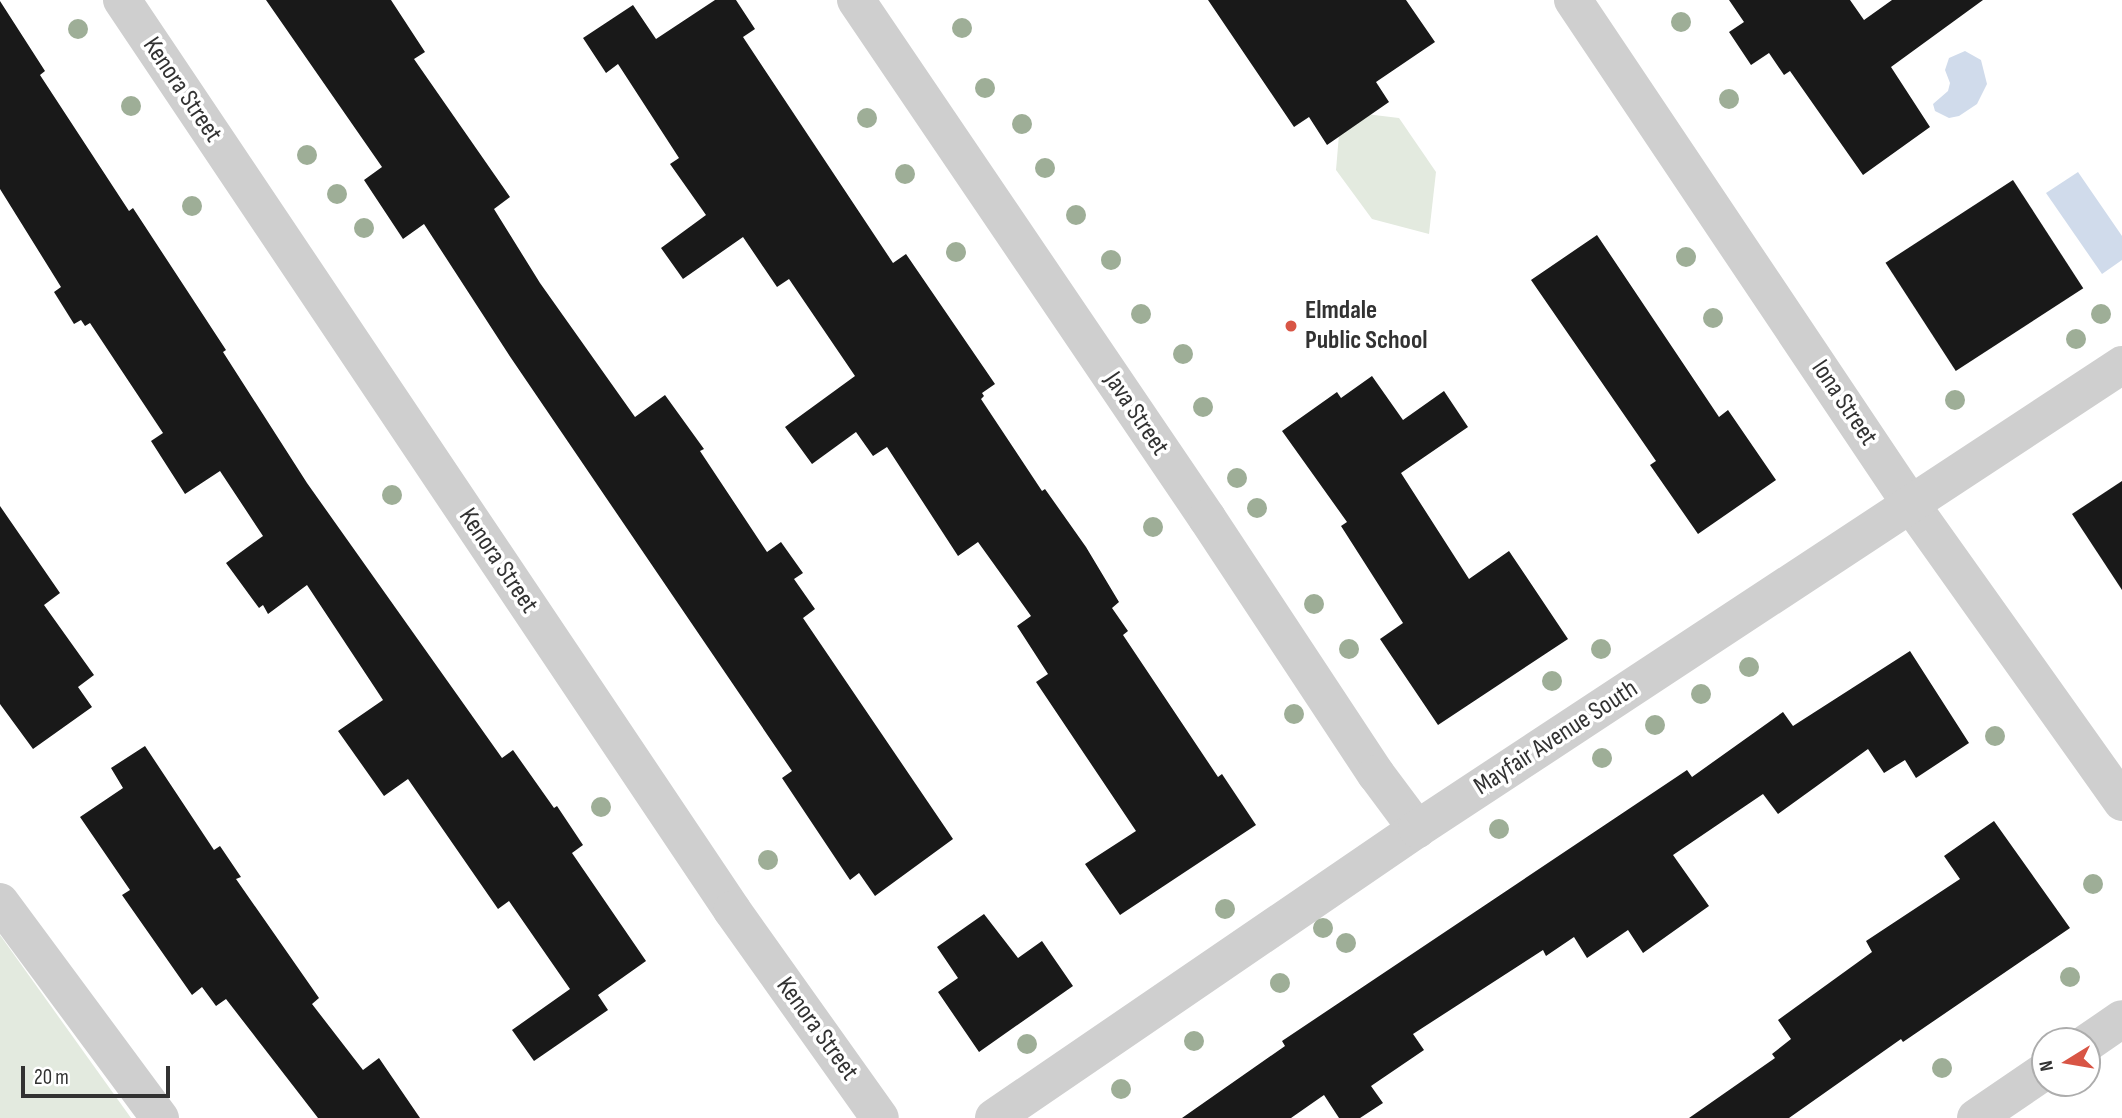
<!DOCTYPE html>
<html>
<head>
<meta charset="utf-8">
<style>
	body { margin:0 }
	#map { position:relative; width:2122px; height:1118px; overflow:hidden; background:#fff; font-family:"Sofia Sans Condensed",sans-serif }
	div>[style] { position:absolute }
	.green>* { inset:0; background:#e3eadf }
	.water>* { inset:0; background:#d0dbeb }
	.building>* { inset:0; background:#191919; transform-origin:0 0 }
	.minor>* { height:38px; margin:-19px; padding:0 19px; transform-origin:19px; border-radius:19px; background:#cfcfcf }
	.tertiary>* { height:38px; margin:-19px; padding:0 19px; transform-origin:19px; border-radius:19px; background:#cfcfcf }
	.trees>* { width:20px; height:20px; margin:-10px; border-radius:50%; background:#9eae97 }
	.dots>* { width:19px; height:19px; translate:-50% -50%; box-sizing:border-box; border:4px solid #fff; border-radius:50% }
	span { translate:-50% -50%; white-space:nowrap; text-align:center; line-height:1.15; -webkit-text-stroke:7px #fff; paint-order:stroke }
	.street-label { font-size:26px; color:#323232 }
	.poi-label { font-size:26px; color:#323232; font-weight:700 }
	.left { translate:0 -50%; text-align:left }
	.north { position:absolute; left:2031px; top:1027px; width:70px; height:70px; box-sizing:border-box; background:#fff; border:2px solid #adadad; border-radius:50%; rotate:259deg; font-size:19px; font-weight:700; line-height:28px; text-align:center; color:#323232 }
	.north::after { content:''; display:block; margin:auto; width:24px; height:32px; background:#d85545; clip-path:polygon(50% 0,100% 100%,50% 72%,0 100%) }
	.scale { position:absolute; left:21px; top:1066px; width:149px; height:32px; box-sizing:border-box; border:4px solid #323232; border-top:0; padding-left:9px; font-size:21px; line-height:24px; white-space:nowrap; color:#323232; -webkit-text-stroke:5px #fff; paint-order:stroke }
</style>
</head>
<body>
<div id="map">
	<div class="green">
		<div style="clip-path:polygon(1341px 111px,1399px 118px,1436px 172px,1429px 234px,1372px 219px,1336px 170px)"></div>
		<div style="clip-path:polygon(0 935px,131px 1118px,0 1118px)"></div>
	</div>
	<div class="water">
		<div style="clip-path:polygon(1965px 51px,1981px 60px,1987px 84px,1977px 104px,1959px 116px,1949px 118px,1935px 111px,1933px 104px,1948px 91px,1950px 83px,1945px 70px,1949px 58px)"></div>
		<div style="clip-path:polygon(2078px 172px,2122px 236px,2122px 260px,2102px 274px,2046px 193px)"></div>
	</div>
	<div class="building">
		<div style="clip-path:polygon(266px 0,391px 0,425px 52px,414px 59px,510px 197px,494px 209px,540px 283px,635px 417px,665px 395px,704px 449px,700px 451px,767px 552px,781px 542px,803px 573px,794px 579px,815px 609px,803px 618px,953px 839px,875px 896px,859px 873px,850px 880px,782px 778px,792px 771px,511px 358px,424px 224px,403px 239px,364px 180px,382px 167px)"></div>
		<div style="clip-path:polygon(715px 0,736px 0,755px 29px,743px 37px,893px 263px,906px 254px,995px 384px,982px 393px,984px 396px,981px 399px,1042px 491px,1045px 489px,1086px 547px,1119px 602px,1112px 608px,1128px 631px,1123px 635px,1218px 777px,1222px 774px,1256px 825px,1120px 915px,1085px 864px,1136px 831px,1036px 682px,1048px 674px,1017px 626px,1031px 616px,978px 542px,958px 556px,887px 447px,873px 456px,856px 432px,812px 464px,785px 427px,855px 376px,789px 279px,777px 287px,743px 237px,683px 279px,661px 248px,706px 215px,670px 164px,679px 158px,618px 64px,606px 73px,583px 38px,633px 5px,656px 39px)"></div>
		<div style="clip-path:polygon(1208px 0,1406px 0,1435px 42px,1376px 82px,1389px 102px,1327px 145px,1309px 117px,1294px 127px)"></div>
		<div style="clip-path:polygon(1729px 0,1850px 0,1864px 20px,1892px 0,1983px 0,1891px 67px,1930px 127px,1863px 175px,1790px 71px,1784px 75px,1769px 53px,1751px 65px,1729px 32px,1744px 22px)"></div>
		<div style="clip-path:polygon(0 1px,45px 71px,40px 75px,129px 211px,133px 208px,226px 350px,223px 352px,307px 483px,502px 758px,513px 750px,554px 808px,557px 806px,583px 845px,572px 853px,646px 961px,598px 995px,608px 1010px,534px 1061px,512px 1030px,570px 989px,509px 901px,498px 909px,408px 779px,384px 796px,338px 731px,383px 700px,307px 585px,268px 614px,263px 605px,259px 608px,226px 563px,263px 536px,220px 471px,185px 494px,151px 441px,163px 433px,90px 323px,85px 326px,81px 320px,74px 324px,54px 292px,61px 287px,0 189px)"></div>
		<div style="left:2013px;top:180px;width:129px;height:152px;rotate:57deg"></div>
		<div style="clip-path:polygon(1597px 235px,1719px 417px,1728px 410px,1776px 480px,1698px 534px,1650px 465px,1656px 461px,1531px 280px)"></div>
		<div style="clip-path:polygon(1372px 376px,1403px 420px,1444px 391px,1468px 427px,1401px 473px,1469px 579px,1509px 551px,1568px 639px,1438px 725px,1380px 639px,1403px 623px,1341px 526px,1347px 522px,1282px 431px,1337px 392px,1341px 398px)"></div>
		<div style="clip-path:polygon(2122px 481px,2122px 590px,2072px 514px)"></div>
		<div style="clip-path:polygon(0 506px,60px 593px,44px 605px,94px 675px,78px 687px,92px 707px,33px 749px,0 704px)"></div>
		<div style="clip-path:polygon(1910px 651px,1969px 743px,1916px 778px,1905px 760px,1884px 773px,1868px 749px,1778px 814px,1763px 794px,1673px 855px,1709px 906px,1643px 953px,1628px 930px,1587px 958px,1574px 937px,1546px 956px,1543px 950px,1413px 1034px,1424px 1050px,1371px 1086px,1383px 1103px,1360px 1118px,1339px 1118px,1324px 1095px,1291px 1118px,1182px 1118px,1285px 1046px,1282px 1041px,1687px 770px,1692px 777px,1783px 712px,1793px 726px)"></div>
		<div style="clip-path:polygon(145px 746px,214px 850px,220px 846px,241px 877px,236px 879px,319px 998px,312px 1004px,363px 1070px,379px 1058px,420px 1118px,318px 1118px,226px 999px,216px 1006px,202px 987px,192px 995px,122px 895px,130px 890px,80px 817px,123px 788px,111px 768px)"></div>
		<div style="clip-path:polygon(1994px 821px,2070px 928px,1903px 1042px,1901px 1039px,1789px 1118px,1689px 1118px,1775px 1058px,1772px 1054px,1791px 1039px,1778px 1020px,1872px 952px,1866px 941px,1960px 879px,1944px 856px)"></div>
		<div style="clip-path:polygon(984px 914px,1018px 958px,1042px 941px,1073px 986px,979px 1052px,938px 992px,958px 978px,937px 947px)"></div>
	</div>
	<div class="minor">
		<div style="left:122px;top:0;width:1096px;rotate:56.16deg"></div>
		<div style="left:732px;top:910px;width:255px;rotate:54.6deg"></div>
		<div style="left:856px;top:0;width:626px;rotate:55.88deg"></div>
		<div style="left:1207px;top:518px;width:307px;rotate:56.6deg"></div>
		<div style="left:1376px;top:774px;width:69px;rotate:53.3deg"></div>
		<div style="left:1573px;top:0;width:609px;rotate:56.18deg"></div>
		<div style="left:1912px;top:506px;width:363px;rotate:54.6deg"></div>
		<div style="left:2087px;top:1043px;width:42px;rotate:-34.4deg"></div>
		<div style="left:994px;top:1118px;width:512px;rotate:-34.34deg"></div>
		<div style="left:1417px;top:829px;width:844px;rotate:-33.35deg"></div>
		<div style="left:1976px;top:1118px;width:83px;rotate:-34.3deg"></div>
	</div>
	<div class="tertiary">
		<div style="left:0;top:902px;width:269px;rotate:53.5deg"></div>
	</div>
	<div class="trees">
		<div style="left:1681px;top:22px"></div>
		<div style="left:962px;top:28px"></div>
		<div style="left:78px;top:29px"></div>
		<div style="left:985px;top:88px"></div>
		<div style="left:1729px;top:99px"></div>
		<div style="left:131px;top:106px"></div>
		<div style="left:867px;top:118px"></div>
		<div style="left:1022px;top:124px"></div>
		<div style="left:307px;top:155px"></div>
		<div style="left:1045px;top:168px"></div>
		<div style="left:905px;top:174px"></div>
		<div style="left:337px;top:194px"></div>
		<div style="left:192px;top:206px"></div>
		<div style="left:1076px;top:215px"></div>
		<div style="left:364px;top:228px"></div>
		<div style="left:956px;top:252px"></div>
		<div style="left:1686px;top:257px"></div>
		<div style="left:1111px;top:260px"></div>
		<div style="left:1141px;top:314px"></div>
		<div style="left:2101px;top:314px"></div>
		<div style="left:1713px;top:318px"></div>
		<div style="left:2076px;top:339px"></div>
		<div style="left:1183px;top:354px"></div>
		<div style="left:1955px;top:400px"></div>
		<div style="left:1203px;top:407px"></div>
		<div style="left:1237px;top:478px"></div>
		<div style="left:392px;top:495px"></div>
		<div style="left:1257px;top:508px"></div>
		<div style="left:1153px;top:527px"></div>
		<div style="left:1314px;top:604px"></div>
		<div style="left:1349px;top:649px"></div>
		<div style="left:1601px;top:649px"></div>
		<div style="left:1749px;top:667px"></div>
		<div style="left:1552px;top:681px"></div>
		<div style="left:1701px;top:694px"></div>
		<div style="left:1294px;top:714px"></div>
		<div style="left:1655px;top:725px"></div>
		<div style="left:1995px;top:736px"></div>
		<div style="left:1602px;top:758px"></div>
		<div style="left:601px;top:807px"></div>
		<div style="left:1499px;top:829px"></div>
		<div style="left:768px;top:860px"></div>
		<div style="left:2093px;top:884px"></div>
		<div style="left:1225px;top:909px"></div>
		<div style="left:1323px;top:928px"></div>
		<div style="left:1346px;top:943px"></div>
		<div style="left:2070px;top:977px"></div>
		<div style="left:1280px;top:983px"></div>
		<div style="left:1194px;top:1041px"></div>
		<div style="left:1027px;top:1044px"></div>
		<div style="left:1942px;top:1068px"></div>
		<div style="left:1121px;top:1089px"></div>
	</div>
	<div class="dots">
		<div style="left:1291px;top:326px;background:#d85545"></div>
	</div>
	<div class="street-label">
		<span style="left:182px;top:90px;rotate:56deg">Kenora Street</span>
		<span style="left:1844px;top:403px;rotate:56deg">Iona Street</span>
		<span style="left:1136px;top:414px;rotate:56deg">Java Street</span>
		<span style="left:498px;top:561px;rotate:56deg">Kenora Street</span>
		<span style="left:1556px;top:738px;rotate:-33deg">Mayfair Avenue South</span>
		<span style="left:817px;top:1029px;rotate:54deg">Kenora Street</span>
	</div>
	<div class="poi-label">
		<span class="left" style="left:1305px;top:326px">Elmdale<br>Public School</span>
	</div>
	<div class="north">N</div>
	<div class="scale">20 m</div>
</div>
</body>
</html>
